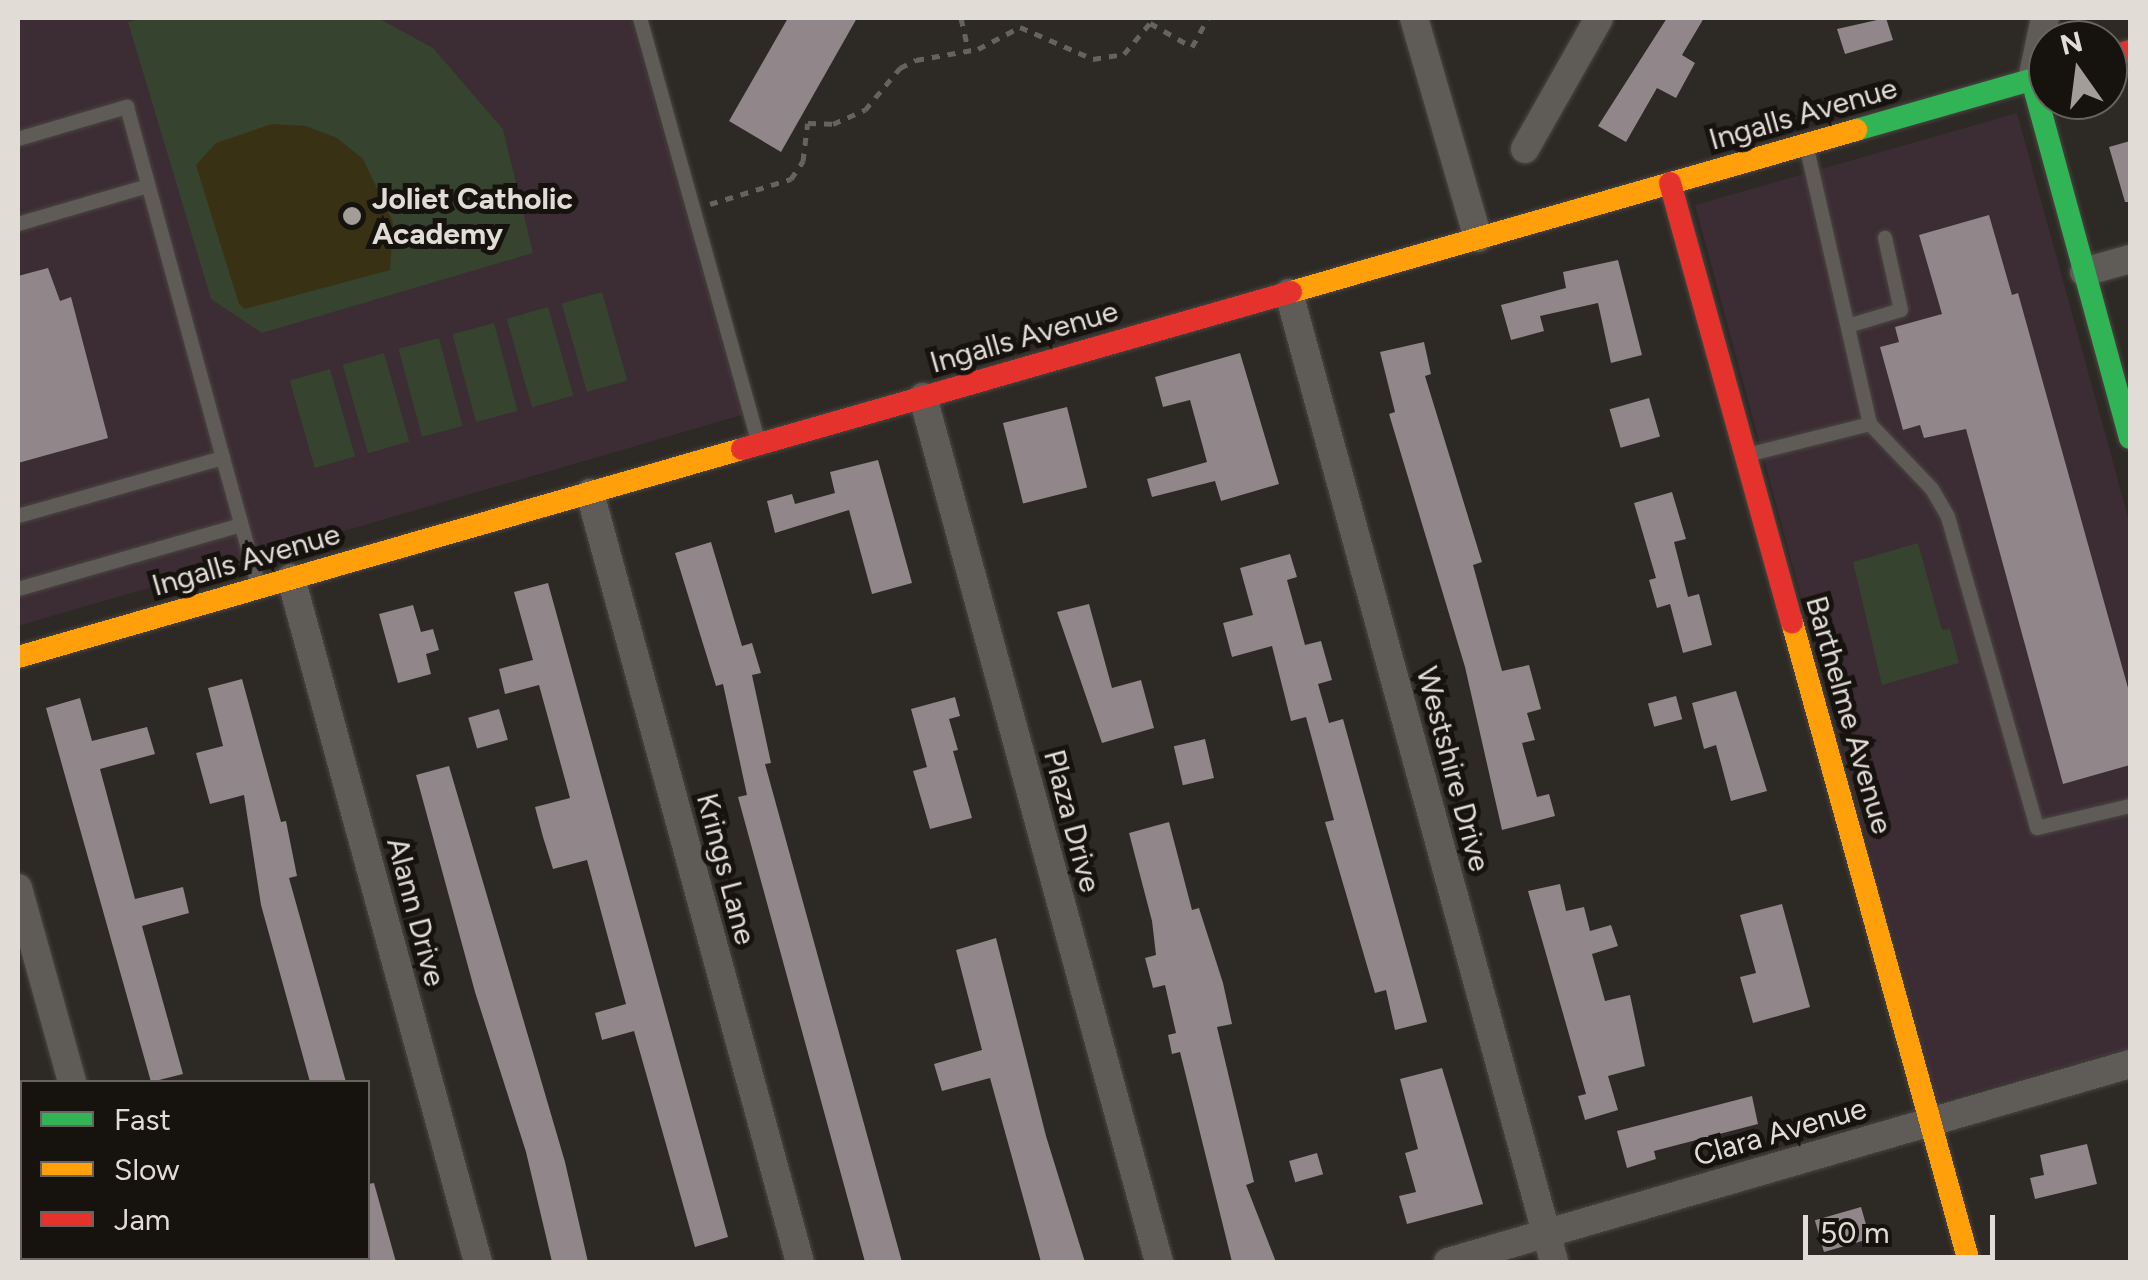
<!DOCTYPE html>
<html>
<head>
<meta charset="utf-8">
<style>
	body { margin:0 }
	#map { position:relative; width:2148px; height:1280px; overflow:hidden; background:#2d2924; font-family:Figtree,sans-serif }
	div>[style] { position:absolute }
	.education>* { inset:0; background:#3c2c34 }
	.green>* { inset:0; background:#36432e; transform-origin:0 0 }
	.sand>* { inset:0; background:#393114 }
	.building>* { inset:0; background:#918689; transform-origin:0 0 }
	.path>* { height:5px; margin-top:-2.5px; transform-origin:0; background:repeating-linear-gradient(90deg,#656360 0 8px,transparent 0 16px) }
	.roads { filter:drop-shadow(0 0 2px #4a4642) drop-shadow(0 0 2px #4a4642) }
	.lane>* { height:14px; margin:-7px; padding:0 7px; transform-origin:7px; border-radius:7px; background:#5f5c58 }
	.street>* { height:28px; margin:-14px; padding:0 14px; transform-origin:14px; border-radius:14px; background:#5f5c58 }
	.fast>* { height:22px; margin:-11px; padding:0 11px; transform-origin:11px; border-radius:11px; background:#30b455 }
	.slow>* { height:22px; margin:-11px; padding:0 11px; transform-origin:11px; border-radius:11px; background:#ff9f0a }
	.jam>* { height:22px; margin:-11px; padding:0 11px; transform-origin:11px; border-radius:11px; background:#e5322d }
	.dots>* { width:28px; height:28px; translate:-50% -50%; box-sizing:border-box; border:5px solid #16130f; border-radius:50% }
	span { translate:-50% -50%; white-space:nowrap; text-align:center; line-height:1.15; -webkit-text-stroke:10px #16130f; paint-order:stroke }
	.street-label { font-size:30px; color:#e1dcd5 }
	.poi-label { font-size:30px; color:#e1dcd5; font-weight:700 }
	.left { translate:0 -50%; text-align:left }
	.frame { position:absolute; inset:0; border:20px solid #e1dcd5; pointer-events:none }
	.legend { position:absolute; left:20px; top:1080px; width:350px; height:180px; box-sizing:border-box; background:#16130f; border:2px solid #67635e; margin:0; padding:12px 18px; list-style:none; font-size:30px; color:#e1dcd5 }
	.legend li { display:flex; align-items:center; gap:20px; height:50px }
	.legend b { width:50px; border:2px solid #67635e }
	.north { position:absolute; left:2028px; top:20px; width:100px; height:100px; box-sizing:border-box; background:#16130f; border:2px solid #67635e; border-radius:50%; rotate:346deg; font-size:28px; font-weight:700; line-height:40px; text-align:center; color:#e1dcd5 }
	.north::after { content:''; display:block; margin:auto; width:35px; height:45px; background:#a29d97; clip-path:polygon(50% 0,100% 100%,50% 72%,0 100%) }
	.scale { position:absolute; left:1803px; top:1215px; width:192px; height:45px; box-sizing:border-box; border:5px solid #e1dcd5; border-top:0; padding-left:12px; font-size:30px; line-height:35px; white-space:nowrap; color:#e1dcd5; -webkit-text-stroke:8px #16130f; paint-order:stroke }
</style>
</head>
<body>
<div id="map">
	<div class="education">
		<div style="clip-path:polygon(18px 18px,631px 18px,742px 415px,18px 626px)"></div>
		<div style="clip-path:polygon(2017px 113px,2130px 524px,2130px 1048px,1938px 1102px,1695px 205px)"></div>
	</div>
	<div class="green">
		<div style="clip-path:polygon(142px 18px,378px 18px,433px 48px,503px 129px,533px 253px,262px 333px,211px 299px,128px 22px)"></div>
		<div style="left:602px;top:292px;width:92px;height:42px;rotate:74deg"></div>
		<div style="left:548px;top:307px;width:92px;height:43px;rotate:74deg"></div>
		<div style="left:494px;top:323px;width:91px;height:43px;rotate:75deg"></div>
		<div style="left:439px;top:338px;width:91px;height:42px;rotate:75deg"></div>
		<div style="left:384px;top:353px;width:92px;height:43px;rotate:74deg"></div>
		<div style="left:330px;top:369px;width:91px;height:42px;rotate:74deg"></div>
		<div style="clip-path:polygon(1918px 543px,1942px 630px,1950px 629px,1959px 663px,1882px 685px,1853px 562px)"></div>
	</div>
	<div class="sand">
		<div style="clip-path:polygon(272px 124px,306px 126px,337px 138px,363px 159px,393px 222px,390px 270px,245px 309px,239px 304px,196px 165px,216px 143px)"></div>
	</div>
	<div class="building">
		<div style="clip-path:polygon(788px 18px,857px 18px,781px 152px,729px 121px)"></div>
		<div style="clip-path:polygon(1667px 18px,1704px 18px,1682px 55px,1695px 63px,1676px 98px,1657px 88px,1626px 142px,1598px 126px)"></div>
		<div style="clip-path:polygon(1886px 18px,1893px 40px,1845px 54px,1837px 29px)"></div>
		<div style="clip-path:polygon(2130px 141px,2130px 202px,2125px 202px,2109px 147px)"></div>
		<div style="clip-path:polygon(1989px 215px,2012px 295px,2018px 293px,2130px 695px,2130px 765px,2063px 784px,1966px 429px,1924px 438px,1920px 425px,1903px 430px,1880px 347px,1899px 342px,1895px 327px,1942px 314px,1919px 235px)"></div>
		<div style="clip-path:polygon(1618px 260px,1642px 355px,1611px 363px,1598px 303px,1540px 316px,1544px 331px,1511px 340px,1501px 305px,1566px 288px,1563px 272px)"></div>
		<div style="clip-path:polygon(48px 268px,60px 301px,71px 297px,108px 438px,18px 463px,18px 276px)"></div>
		<div style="clip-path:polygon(1424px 342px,1431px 374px,1425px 376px,1482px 562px,1473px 565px,1502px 671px,1529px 665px,1541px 709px,1527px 713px,1535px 740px,1522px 743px,1537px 797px,1549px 794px,1555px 816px,1502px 830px,1465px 667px,1389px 414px,1395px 412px,1380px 352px)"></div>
		<div style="clip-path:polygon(1240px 353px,1279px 484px,1221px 501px,1215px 481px,1152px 497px,1147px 479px,1207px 462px,1190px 400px,1163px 407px,1155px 377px)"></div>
		<div style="left:1649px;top:398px;width:40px;height:41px;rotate:74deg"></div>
		<div style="left:1067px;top:407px;width:83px;height:66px;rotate:76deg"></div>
		<div style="clip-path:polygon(878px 460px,912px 583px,872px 594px,849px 510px,775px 533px,767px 501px,792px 494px,795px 504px,835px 493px,830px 472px)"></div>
		<div style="clip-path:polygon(1672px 492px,1686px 539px,1674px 542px,1688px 597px,1699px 594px,1712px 645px,1683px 653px,1670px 604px,1657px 608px,1649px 580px,1656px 578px,1634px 503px)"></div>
		<div style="clip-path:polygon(711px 542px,742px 646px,752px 643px,761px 673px,752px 675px,771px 763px,765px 764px,902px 1262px,865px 1262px,738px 797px,747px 795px,723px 684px,716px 686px,675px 553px)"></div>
		<div style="clip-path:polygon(1290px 554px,1297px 577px,1287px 580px,1305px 645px,1321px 641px,1332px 680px,1318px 684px,1329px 723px,1343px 719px,1427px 1022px,1395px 1030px,1386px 990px,1375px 993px,1325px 822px,1334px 820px,1306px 717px,1291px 721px,1272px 646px,1232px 657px,1223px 623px,1253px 615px,1240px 568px)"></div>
		<div style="clip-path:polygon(548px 583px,728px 1237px,695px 1247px,634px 1031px,602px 1040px,595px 1013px,626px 1004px,587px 860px,553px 869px,543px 837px,535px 807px,570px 798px,539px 685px,505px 694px,499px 669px,533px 660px,514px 592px)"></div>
		<div style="clip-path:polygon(1089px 604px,1112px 688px,1141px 680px,1154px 728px,1102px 743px,1057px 612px)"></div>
		<div style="clip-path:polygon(413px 605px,421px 632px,433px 629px,439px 650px,426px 654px,431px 674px,398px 683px,379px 614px)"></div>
		<div style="clip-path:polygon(242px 679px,281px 822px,286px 821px,297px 876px,289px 878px,346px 1082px,310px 1082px,261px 905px,244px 795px,210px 804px,196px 753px,223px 746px,208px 688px)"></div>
		<div style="clip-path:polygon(1736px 691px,1767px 791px,1731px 801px,1716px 745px,1704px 749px,1692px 703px)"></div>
		<div style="left:1676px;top:696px;width:24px;height:29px;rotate:75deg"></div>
		<div style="clip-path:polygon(955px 697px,960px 716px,949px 719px,958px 750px,953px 751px,972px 818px,930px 829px,913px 771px,927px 767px,911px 709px)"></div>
		<div style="clip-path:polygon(80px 698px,92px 741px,147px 727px,155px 754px,100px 769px,135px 899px,183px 887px,189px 913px,142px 926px,183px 1074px,151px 1082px,46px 708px)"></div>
		<div style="left:499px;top:709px;width:32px;height:32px;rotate:74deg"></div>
		<div style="left:1205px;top:739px;width:40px;height:32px;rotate:77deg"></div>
		<div style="clip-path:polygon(449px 766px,565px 1162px,588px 1262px,552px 1262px,526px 1152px,475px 992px,416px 775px)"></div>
		<div style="clip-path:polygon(1169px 822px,1192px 910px,1199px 908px,1223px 983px,1232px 1024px,1217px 1027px,1254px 1182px,1246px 1185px,1276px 1262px,1232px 1262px,1180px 1052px,1172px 1054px,1168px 1035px,1176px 1033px,1165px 985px,1153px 988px,1145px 958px,1156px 955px,1152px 921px,1129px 833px)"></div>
		<div style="clip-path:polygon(1560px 884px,1566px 911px,1584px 907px,1590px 931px,1611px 925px,1618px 946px,1592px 954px,1605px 1001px,1630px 995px,1645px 1066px,1608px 1076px,1618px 1110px,1585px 1120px,1578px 1096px,1586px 1094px,1528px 891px)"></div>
		<div style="clip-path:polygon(1782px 904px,1810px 1007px,1753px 1023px,1740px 977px,1756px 973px,1740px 915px)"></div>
		<div style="clip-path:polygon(996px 938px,1046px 1136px,1085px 1262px,1041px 1262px,990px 1078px,942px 1091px,934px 1064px,982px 1050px,956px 950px)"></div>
		<div style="clip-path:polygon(1442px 1068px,1483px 1204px,1407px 1224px,1399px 1196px,1416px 1192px,1405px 1153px,1418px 1149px,1400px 1079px)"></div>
		<div style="clip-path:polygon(1752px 1096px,1758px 1124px,1654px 1151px,1656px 1159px,1627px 1168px,1617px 1131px)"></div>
		<div style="clip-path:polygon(2087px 1144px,2097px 1184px,2035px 1199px,2030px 1178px,2044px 1175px,2040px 1155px)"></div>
		<div style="left:1317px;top:1153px;width:22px;height:29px;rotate:74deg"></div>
		<div style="clip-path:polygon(374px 1183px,396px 1262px,368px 1262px,368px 1184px)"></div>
		<div style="left:1861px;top:1207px;width:33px;height:48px;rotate:74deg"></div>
	</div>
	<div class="path">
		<div style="left:961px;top:18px;width:35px;rotate:77deg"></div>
		<div style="left:710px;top:204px;width:85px;rotate:-17.2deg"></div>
		<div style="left:791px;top:179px;width:22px;rotate:-56deg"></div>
		<div style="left:803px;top:161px;width:38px;rotate:-83deg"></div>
		<div style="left:808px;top:123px;width:25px;rotate:2deg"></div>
		<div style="left:833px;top:124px;width:35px;rotate:-24deg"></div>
		<div style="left:865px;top:110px;width:55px;rotate:-50.2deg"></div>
		<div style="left:900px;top:68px;width:18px;rotate:-27deg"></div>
		<div style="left:916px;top:60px;width:63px;rotate:-10.1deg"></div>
		<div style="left:978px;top:49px;width:47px;rotate:-27.6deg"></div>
		<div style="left:1020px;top:27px;width:80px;rotate:23.7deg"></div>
		<div style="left:1093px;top:59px;width:31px;rotate:-9deg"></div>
		<div style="left:1124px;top:54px;width:40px;rotate:-50deg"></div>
		<div style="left:1150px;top:23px;width:48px;rotate:29.7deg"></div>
		<div style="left:1192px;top:47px;width:33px;rotate:-61deg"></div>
	</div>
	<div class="roads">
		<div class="lane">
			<div style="left:640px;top:18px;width:442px;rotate:74.4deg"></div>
			<div style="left:18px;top:139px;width:114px;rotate:-16.4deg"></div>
			<div style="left:127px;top:107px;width:364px;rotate:74.7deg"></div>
			<div style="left:18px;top:224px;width:135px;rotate:-16.3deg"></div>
			<div style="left:1848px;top:326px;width:55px;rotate:-16.8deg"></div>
			<div style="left:1901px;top:310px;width:74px;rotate:-102.5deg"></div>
			<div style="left:1870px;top:424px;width:90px;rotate:46.4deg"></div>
			<div style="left:1932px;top:489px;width:32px;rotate:60deg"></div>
			<div style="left:1948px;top:517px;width:323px;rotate:74deg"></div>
			<div style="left:2037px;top:828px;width:96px;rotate:-13.3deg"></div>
			<div style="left:1751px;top:454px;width:123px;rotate:-14.1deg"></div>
			<div style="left:1870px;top:424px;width:286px;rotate:-102.9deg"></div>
			<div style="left:18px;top:516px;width:213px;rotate:-15.8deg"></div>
			<div style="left:223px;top:458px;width:131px;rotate:74.5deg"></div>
			<div style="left:18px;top:589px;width:232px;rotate:-16deg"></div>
		</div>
		<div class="street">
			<div style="left:1414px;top:18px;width:229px;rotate:73.8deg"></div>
			<div style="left:2032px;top:80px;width:63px;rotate:-78.2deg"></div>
			<div style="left:1525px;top:149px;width:150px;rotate:-60.5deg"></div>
			<div style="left:2084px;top:272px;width:48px;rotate:-15.8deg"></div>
			<div style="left:1289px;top:293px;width:1005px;rotate:74.7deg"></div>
			<div style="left:923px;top:397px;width:897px;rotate:74.74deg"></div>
			<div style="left:590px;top:493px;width:797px;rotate:74.73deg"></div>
			<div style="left:291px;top:578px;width:709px;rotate:74.71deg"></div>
			<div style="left:18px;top:888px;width:201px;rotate:74.4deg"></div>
			<div style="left:121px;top:1258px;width:4px;rotate:76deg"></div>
			<div style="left:1448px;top:1262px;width:710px;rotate:-16.19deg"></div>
		</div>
		<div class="fast">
			<div style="left:2032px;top:80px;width:371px;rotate:74.7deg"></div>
			<div style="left:1856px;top:130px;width:200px;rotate:-16deg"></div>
		</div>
		<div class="slow">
			<div style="left:1291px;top:292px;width:588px;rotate:-16deg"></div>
			<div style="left:1792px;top:622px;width:664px;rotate:74.54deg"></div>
			<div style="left:18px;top:657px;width:753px;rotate:-16.03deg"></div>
		</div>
		<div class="jam">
			<div style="left:2108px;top:58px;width:23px;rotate:-18deg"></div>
			<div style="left:1670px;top:183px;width:456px;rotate:74.5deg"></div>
			<div style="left:742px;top:449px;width:571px;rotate:-15.96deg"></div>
		</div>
	</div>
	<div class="dots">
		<div style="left:352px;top:216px;background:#a29d97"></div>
	</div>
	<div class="street-label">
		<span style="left:1803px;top:114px;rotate:-16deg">Ingalls Avenue</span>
		<span style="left:1024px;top:337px;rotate:-16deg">Ingalls Avenue</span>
		<span style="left:246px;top:560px;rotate:-16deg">Ingalls Avenue</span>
		<span style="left:1849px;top:715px;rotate:74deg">Barthelme Avenue</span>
		<span style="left:1453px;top:769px;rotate:75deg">Westshire Drive</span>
		<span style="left:1072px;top:821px;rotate:75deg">Plaza Drive</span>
		<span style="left:726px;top:869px;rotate:75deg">Krings Lane</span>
		<span style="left:416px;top:912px;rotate:75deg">Alann Drive</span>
		<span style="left:1780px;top:1132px;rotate:-16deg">Clara Avenue</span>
	</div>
	<div class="poi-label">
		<span class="left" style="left:372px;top:216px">Joliet Catholic<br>Academy</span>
	</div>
	<div class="frame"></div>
	<ul class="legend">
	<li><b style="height:12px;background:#30b455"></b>Fast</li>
	<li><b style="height:12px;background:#ff9f0a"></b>Slow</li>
	<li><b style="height:12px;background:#e5322d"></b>Jam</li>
	</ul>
	<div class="north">N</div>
	<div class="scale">50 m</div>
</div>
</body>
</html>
